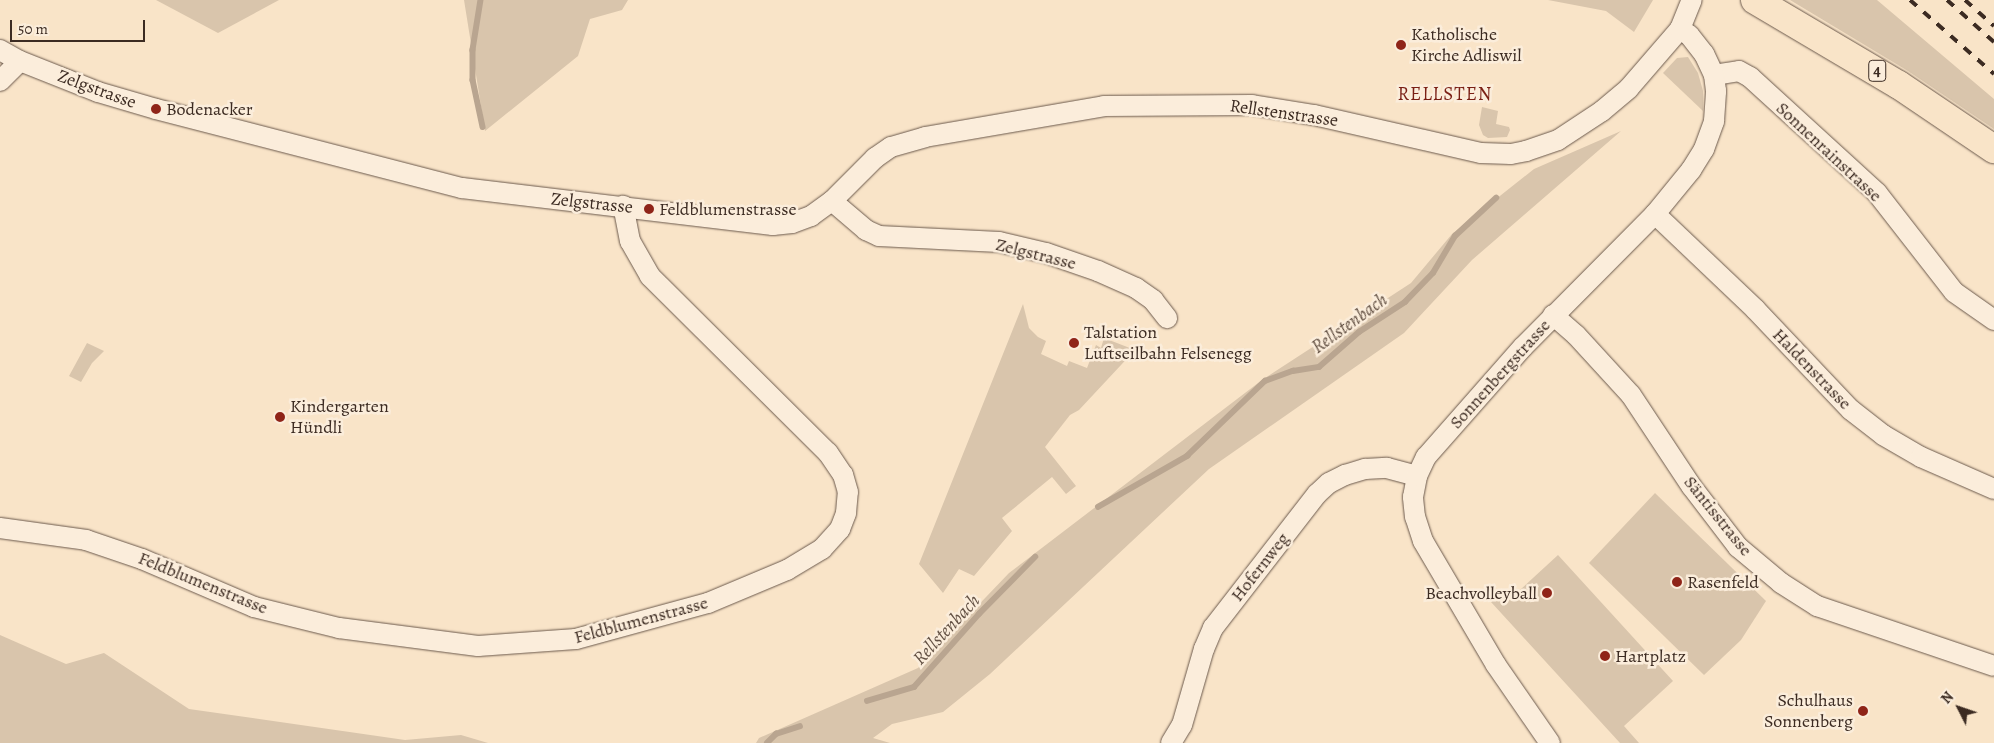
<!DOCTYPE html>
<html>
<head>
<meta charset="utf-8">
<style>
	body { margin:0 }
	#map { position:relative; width:1994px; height:743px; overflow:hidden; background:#f9e4c8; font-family:Alegreya,serif }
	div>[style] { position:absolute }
	.green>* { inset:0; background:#d9c5ac }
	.stream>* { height:5.5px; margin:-2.75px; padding:0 2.75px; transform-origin:2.75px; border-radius:2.75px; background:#b9a590 }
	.roads { filter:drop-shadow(0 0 1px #6b594c) drop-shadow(0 0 1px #6b594c) }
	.street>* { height:20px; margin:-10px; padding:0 10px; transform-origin:10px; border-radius:10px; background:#fbeddb }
	.primary>* { height:28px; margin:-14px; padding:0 14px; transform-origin:14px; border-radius:14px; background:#f9e4c8 }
	.rail>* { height:4px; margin-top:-2px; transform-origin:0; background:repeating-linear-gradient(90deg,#3c2b22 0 9px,transparent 0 18px) }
	.dots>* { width:14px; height:14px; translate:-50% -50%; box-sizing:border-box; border:2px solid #fbeddb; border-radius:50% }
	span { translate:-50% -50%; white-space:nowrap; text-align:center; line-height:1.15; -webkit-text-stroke:5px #fbeddb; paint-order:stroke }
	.shield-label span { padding:1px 4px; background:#fbeddb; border:1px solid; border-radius:4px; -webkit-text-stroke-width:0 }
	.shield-label { font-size:16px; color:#3c2b22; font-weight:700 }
	.poi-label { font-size:18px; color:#3c2b22 }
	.left { translate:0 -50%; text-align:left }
	.right { translate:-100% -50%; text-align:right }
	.street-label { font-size:18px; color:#3c2b22 }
	.neighbourhood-label { font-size:19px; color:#7a1f14; letter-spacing:1px }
	.water-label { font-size:19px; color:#625043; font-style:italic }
	.north { position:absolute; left:1934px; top:683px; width:50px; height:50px; -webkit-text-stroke:4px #fbeddb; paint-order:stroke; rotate:311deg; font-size:14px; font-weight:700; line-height:20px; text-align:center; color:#3c2b22 }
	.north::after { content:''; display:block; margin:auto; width:18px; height:22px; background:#3c2b22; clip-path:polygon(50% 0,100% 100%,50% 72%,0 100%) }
	.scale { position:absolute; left:10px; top:20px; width:135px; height:22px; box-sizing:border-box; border:2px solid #3c2b22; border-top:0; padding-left:6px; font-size:15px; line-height:18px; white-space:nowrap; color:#3c2b22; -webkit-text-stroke:4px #fbeddb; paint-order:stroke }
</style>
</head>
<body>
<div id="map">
	<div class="green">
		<div style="clip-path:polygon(156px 0,279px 0,218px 33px)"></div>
		<div style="clip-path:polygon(464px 0,628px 0,622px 10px,590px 19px,578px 56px,485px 131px)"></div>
		<div style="clip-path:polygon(1548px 0,1653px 0,1634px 32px,1606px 11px)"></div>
		<div style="clip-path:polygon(1790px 0,1877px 0,1994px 99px,1994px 129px,1908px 71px)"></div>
		<div style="clip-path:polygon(1688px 57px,1698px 73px,1703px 91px,1703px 111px,1663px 73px,1677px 58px)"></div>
		<div style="clip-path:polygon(1482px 107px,1498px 111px,1496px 124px,1509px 127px,1510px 130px,1507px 137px,1488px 138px,1483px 135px,1479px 125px)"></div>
		<div style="clip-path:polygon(1621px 131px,1472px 260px,1404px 333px,1209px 469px,990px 674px,943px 712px,892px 724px,873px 738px,890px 743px,756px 743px,759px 738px,918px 668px,1009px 573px,1262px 380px,1411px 283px,1452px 234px,1534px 169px)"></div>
		<div style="clip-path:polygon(1023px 304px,1029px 328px,1038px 337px,1046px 341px,1041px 354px,1067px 366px,1069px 361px,1087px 368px,1096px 345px,1101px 348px,1104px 338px,1135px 350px,1079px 410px,1070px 415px,1045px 447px,1076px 486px,1066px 494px,1052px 477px,1002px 518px,1012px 531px,974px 576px,959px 569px,943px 593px,919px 564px)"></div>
		<div style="clip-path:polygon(87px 343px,104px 351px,92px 363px,81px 382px,69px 376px)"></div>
		<div style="clip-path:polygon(1655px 493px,1766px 601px,1741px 640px,1704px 675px,1589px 563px)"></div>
		<div style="clip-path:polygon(1558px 555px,1673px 681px,1624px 726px,1639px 743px,1620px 743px,1491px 602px,1501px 592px,1509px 600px)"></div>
		<div style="clip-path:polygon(0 635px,66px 664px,104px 653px,189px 709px,405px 740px,461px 735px,488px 743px,0 743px)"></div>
	</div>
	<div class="stream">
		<div style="left:481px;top:0;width:51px;rotate:99.1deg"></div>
		<div style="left:473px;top:50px;width:30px;rotate:90deg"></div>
		<div style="left:473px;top:80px;width:48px;rotate:78deg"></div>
		<div style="left:1098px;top:507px;width:103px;rotate:-29.8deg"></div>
		<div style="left:1187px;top:456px;width:108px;rotate:-43.9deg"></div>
		<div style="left:1265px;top:381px;width:30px;rotate:-20deg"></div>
		<div style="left:1293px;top:371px;width:26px;rotate:-9deg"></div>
		<div style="left:1319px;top:367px;width:53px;rotate:-41.2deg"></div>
		<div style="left:1359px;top:332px;width:55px;rotate:-33.1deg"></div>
		<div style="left:1405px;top:302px;width:40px;rotate:-46deg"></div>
		<div style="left:1433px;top:273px;width:43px;rotate:-59.3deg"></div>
		<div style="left:1455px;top:236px;width:56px;rotate:-42.8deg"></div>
		<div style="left:867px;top:701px;width:49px;rotate:-16.6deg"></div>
		<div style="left:914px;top:687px;width:98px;rotate:-48.3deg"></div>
		<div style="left:979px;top:614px;width:80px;rotate:-45.5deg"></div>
		<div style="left:767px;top:743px;width:13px;rotate:-45deg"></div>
		<div style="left:776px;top:734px;width:25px;rotate:-18deg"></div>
	</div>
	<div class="roads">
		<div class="street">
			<div style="left:0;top:50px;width:23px;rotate:29deg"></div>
			<div style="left:20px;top:61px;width:84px;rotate:21.7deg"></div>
			<div style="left:98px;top:92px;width:60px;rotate:16.3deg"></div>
			<div style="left:156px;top:109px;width:316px;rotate:14.5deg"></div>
			<div style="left:462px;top:188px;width:313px;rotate:6.8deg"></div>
			<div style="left:773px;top:225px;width:19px;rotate:-6deg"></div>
			<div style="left:792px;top:223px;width:20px;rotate:-20deg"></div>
			<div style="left:811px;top:216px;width:26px;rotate:-36deg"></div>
			<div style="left:832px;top:201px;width:61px;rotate:-45deg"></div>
			<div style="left:875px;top:158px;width:19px;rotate:-35deg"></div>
			<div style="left:891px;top:147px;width:35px;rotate:-16deg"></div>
			<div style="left:925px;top:137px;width:182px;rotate:-9.8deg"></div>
			<div style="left:1104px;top:106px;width:148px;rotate:-0.4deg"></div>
			<div style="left:1252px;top:105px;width:63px;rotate:9.2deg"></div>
			<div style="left:1314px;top:115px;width:171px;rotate:12.8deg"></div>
			<div style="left:1481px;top:153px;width:30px;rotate:2deg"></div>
			<div style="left:1511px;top:154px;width:15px;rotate:-11deg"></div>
			<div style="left:1526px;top:151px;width:34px;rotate:-19deg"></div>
			<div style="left:1558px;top:140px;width:53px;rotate:-33.4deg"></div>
			<div style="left:1602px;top:111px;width:35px;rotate:-40deg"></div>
			<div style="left:1629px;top:88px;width:78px;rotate:-49.2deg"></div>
			<div style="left:1680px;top:29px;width:31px;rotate:-68deg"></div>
			<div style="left:1714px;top:75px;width:25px;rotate:-9deg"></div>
			<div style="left:1739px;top:71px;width:13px;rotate:29deg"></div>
			<div style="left:1750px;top:77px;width:172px;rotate:42.4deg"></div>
			<div style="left:1877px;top:193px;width:125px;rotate:52.1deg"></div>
			<div style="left:1954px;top:292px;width:49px;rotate:35deg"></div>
			<div style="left:0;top:81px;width:28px;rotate:-45deg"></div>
			<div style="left:832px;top:201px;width:45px;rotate:40.5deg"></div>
			<div style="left:866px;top:230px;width:14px;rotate:25deg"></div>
			<div style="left:879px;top:236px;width:120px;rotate:2.9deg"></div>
			<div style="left:999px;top:242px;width:48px;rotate:13.2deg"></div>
			<div style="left:1046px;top:253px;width:55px;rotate:19.1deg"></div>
			<div style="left:1098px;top:271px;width:42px;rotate:24.1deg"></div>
			<div style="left:1136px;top:288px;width:21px;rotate:35deg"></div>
			<div style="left:1153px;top:300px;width:23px;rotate:52deg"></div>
			<div style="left:1655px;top:214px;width:138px;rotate:43.5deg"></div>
			<div style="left:1755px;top:309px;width:139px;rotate:46.5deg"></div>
			<div style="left:1851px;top:410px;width:41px;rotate:38deg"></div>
			<div style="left:1883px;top:435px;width:44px;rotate:30.1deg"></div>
			<div style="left:1921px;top:457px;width:80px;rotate:23.7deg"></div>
			<div style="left:1553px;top:315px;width:30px;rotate:41deg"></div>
			<div style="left:1576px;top:335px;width:81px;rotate:47.5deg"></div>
			<div style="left:1631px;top:395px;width:110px;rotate:56.5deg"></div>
			<div style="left:1692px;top:487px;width:76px;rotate:52.5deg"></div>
			<div style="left:1738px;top:547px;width:56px;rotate:39.9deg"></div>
			<div style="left:1781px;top:583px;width:43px;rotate:32.6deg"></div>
			<div style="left:1817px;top:606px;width:187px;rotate:18.7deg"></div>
			<div style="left:0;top:528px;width:87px;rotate:7.9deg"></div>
			<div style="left:86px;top:540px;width:59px;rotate:18.7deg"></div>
			<div style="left:142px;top:559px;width:122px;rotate:23.2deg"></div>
			<div style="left:254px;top:607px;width:88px;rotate:13.9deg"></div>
			<div style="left:339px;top:628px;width:140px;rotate:7.4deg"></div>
			<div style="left:478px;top:646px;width:98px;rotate:-4.1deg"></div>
			<div style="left:576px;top:639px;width:137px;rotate:-15.3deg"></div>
			<div style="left:708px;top:603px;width:86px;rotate:-22.7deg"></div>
			<div style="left:787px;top:570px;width:41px;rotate:-31deg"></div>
			<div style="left:822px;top:549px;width:27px;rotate:-48deg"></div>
			<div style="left:840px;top:529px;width:17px;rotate:-69deg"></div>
			<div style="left:846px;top:513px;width:21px;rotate:-85deg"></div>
			<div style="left:848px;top:492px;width:18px;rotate:-106deg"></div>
			<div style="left:843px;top:475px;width:27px;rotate:-124deg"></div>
			<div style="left:828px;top:453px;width:251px;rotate:-135.2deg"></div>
			<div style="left:650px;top:276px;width:40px;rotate:-119.7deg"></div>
			<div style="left:630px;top:241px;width:36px;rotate:-101deg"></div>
			<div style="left:1171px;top:743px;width:21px;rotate:-59deg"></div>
			<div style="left:1182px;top:725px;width:79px;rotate:-73.9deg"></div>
			<div style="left:1204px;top:649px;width:23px;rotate:-67deg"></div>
			<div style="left:1213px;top:628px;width:170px;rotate:-52.2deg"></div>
			<div style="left:1317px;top:494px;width:16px;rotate:-43deg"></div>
			<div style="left:1329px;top:483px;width:18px;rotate:-27deg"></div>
			<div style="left:1345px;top:475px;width:21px;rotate:-17deg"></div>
			<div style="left:1365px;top:469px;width:22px;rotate:-3deg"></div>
			<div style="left:1387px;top:468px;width:31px;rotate:15deg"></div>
			<div style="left:1550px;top:743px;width:95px;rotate:-124.7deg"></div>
			<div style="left:1496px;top:665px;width:144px;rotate:-120.5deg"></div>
			<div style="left:1423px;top:541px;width:25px;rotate:-108deg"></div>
			<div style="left:1415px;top:517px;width:20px;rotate:-96deg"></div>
			<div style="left:1413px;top:497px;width:21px;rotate:-79deg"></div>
			<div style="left:1417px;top:476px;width:21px;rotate:-65deg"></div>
			<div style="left:1426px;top:457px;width:147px;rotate:-48.6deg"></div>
			<div style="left:1523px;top:347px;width:187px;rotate:-45.2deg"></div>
			<div style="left:1655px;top:214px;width:57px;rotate:-50.7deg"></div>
			<div style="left:1691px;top:170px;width:25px;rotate:-58deg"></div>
			<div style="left:1704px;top:149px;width:30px;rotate:-70deg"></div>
			<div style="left:1714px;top:121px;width:30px;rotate:-86deg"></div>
			<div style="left:1716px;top:91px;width:16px;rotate:-97deg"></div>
			<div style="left:1714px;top:75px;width:23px;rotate:-115deg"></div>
			<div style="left:1704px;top:54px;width:24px;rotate:-128deg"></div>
			<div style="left:1689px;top:35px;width:11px;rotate:-146deg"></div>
		</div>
		<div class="primary">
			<div style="left:1755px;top:0;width:167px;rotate:30.6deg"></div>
			<div style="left:1899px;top:85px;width:115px;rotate:34deg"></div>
		</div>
	</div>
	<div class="rail">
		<div style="left:1910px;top:0;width:112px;rotate:41.4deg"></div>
		<div style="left:1947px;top:0;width:63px;rotate:41.8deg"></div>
		<div style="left:1965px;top:0;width:39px;rotate:42deg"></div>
	</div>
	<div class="dots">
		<div style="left:1401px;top:45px;background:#8f2418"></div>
		<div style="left:156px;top:109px;background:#8f2418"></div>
		<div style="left:649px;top:209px;background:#8f2418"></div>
		<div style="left:1074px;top:343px;background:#8f2418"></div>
		<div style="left:280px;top:417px;background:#8f2418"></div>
		<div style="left:1677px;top:582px;background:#8f2418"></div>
		<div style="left:1547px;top:593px;background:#8f2418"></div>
		<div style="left:1605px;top:656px;background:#8f2418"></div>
		<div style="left:1863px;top:711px;background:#8f2418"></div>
	</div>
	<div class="shield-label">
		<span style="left:1877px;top:71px">4</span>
	</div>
	<div class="poi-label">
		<span class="left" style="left:1411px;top:45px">Katholische<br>Kirche Adliswil</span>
		<span class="left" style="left:166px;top:109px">Bodenacker</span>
		<span class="left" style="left:659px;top:209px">Feldblumenstrasse</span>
		<span class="left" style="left:1084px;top:343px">Talstation<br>Luftseilbahn Felsenegg</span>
		<span class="left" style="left:290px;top:417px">Kindergarten<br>Hündli</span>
		<span class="left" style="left:1687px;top:582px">Rasenfeld</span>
		<span class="right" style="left:1537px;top:593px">Beachvolleyball</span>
		<span class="left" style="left:1615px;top:656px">Hartplatz</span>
		<span class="right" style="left:1853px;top:711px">Schulhaus<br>Sonnenberg</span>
	</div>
	<div class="street-label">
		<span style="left:97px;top:89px;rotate:20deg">Zelgstrasse</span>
		<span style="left:1284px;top:113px;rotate:8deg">Rellstenstrasse</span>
		<span style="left:1829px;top:152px;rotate:43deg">Sonnenrainstrasse</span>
		<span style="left:592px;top:203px;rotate:6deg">Zelgstrasse</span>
		<span style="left:1036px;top:254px;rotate:14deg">Zelgstrasse</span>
		<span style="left:1812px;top:369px;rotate:46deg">Haldenstrasse</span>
		<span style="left:1500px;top:374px;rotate:-48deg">Sonnenbergstrasse</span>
		<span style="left:1718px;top:516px;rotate:51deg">Säntisstrasse</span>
		<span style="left:1260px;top:567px;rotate:-52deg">Hofernweg</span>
		<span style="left:203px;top:583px;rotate:22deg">Feldblumenstrasse</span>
		<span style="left:641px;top:620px;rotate:-15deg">Feldblumenstrasse</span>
	</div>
	<div class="neighbourhood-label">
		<span style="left:1445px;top:95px">RELLSTEN</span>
	</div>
	<div class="water-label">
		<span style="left:1350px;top:324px;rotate:-36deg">Rellstenbach</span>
		<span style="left:947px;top:630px;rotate:-47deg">Rellstenbach</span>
	</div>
	<div class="north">N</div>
	<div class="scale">50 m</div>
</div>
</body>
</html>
